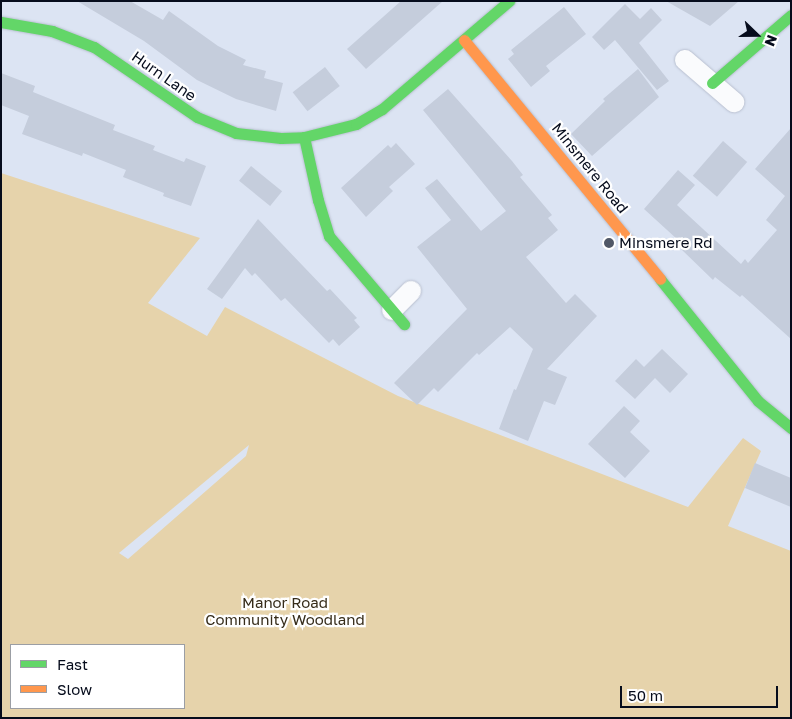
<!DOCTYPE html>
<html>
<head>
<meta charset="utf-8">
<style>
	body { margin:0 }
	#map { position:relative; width:792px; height:719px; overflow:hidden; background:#dce4f3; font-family:"Golos Text",sans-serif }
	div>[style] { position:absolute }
	.green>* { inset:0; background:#e6d3ab }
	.building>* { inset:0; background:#c5cddc; transform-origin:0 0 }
	.roads { filter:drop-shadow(0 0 1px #b9c0d0) drop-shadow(0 0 1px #b9c0d0) }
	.street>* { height:20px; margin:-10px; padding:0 10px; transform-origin:10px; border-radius:10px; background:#fafbfd }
	.fast>* { height:11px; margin:-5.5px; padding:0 5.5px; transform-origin:5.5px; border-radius:5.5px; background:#63d668 }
	.slow>* { height:11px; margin:-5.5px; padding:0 5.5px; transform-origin:5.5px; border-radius:5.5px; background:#ff974d }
	.dots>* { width:14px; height:14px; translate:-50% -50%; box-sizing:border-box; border:2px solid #fff; border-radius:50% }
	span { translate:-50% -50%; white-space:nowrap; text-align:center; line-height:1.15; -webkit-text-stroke:4.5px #fff; paint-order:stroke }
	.street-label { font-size:15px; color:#060c1c }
	.poi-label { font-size:15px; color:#060c1c }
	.left { translate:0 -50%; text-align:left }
	.park-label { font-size:15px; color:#362c1a }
	.frame { position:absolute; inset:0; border:2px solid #060c1c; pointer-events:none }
	.legend { position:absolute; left:10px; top:644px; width:175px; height:65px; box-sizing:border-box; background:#fff; border:1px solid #9b9ea4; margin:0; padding:6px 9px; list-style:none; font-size:15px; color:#060c1c }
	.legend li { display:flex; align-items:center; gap:10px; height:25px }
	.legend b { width:25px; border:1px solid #9b9ea4 }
	.north { position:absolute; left:732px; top:10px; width:50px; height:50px; -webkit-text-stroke:4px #fff; paint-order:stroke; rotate:112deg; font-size:14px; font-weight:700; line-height:20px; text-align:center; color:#060c1c }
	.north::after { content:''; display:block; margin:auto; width:18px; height:22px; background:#060c1c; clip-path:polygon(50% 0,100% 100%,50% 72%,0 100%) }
	.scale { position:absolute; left:620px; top:686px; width:158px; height:22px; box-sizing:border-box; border:2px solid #060c1c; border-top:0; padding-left:6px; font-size:15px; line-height:18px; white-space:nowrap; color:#060c1c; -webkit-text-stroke:4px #fff; paint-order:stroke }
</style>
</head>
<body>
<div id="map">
	<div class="green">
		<div style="clip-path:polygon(evenodd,1px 173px,200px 238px,148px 303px,207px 336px,225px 307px,398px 396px,688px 507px,743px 438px,761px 451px,728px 526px,791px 551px,791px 718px,1px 718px,1px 173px,249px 445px,246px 456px,128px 559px,119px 553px,249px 445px,1px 173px,11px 645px,184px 645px,184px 708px,11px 708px,11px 645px)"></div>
	</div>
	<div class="building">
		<div style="clip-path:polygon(77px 1px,130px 1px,163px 20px,169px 11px,218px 46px,246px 60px,243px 65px,266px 71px,264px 78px,283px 83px,276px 111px,236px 99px,197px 80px,144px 41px)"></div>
		<div style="clip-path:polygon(401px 1px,443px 1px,366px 69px,347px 49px)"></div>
		<div style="clip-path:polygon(666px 1px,739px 1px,710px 26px)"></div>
		<div style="clip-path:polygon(625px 4px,640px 19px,651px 8px,662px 20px,639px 43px,669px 81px,657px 90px,615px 40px,604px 50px,592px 37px)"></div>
		<div style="clip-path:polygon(564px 7px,586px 34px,546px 66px,550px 71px,531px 87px,508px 59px,514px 54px,511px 50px)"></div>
		<div style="left:325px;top:67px;width:24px;height:41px;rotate:52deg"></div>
		<div style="clip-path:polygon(638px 69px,659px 97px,592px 156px,571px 134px,605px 101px,603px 99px)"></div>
		<div style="clip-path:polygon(1px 73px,35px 86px,33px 92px,115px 125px,113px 130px,155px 146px,153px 150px,184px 162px,186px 158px,206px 166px,191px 206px,163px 196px,164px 193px,123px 177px,126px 170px,83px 153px,82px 156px,22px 134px,29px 116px,1px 105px)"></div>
		<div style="clip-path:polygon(448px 89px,512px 161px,523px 175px,520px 177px,552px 215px,548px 218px,558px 230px,526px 257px,566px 303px,575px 294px,597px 316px,547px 369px,567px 377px,555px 405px,544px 401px,528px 441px,499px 429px,514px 389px,516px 390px,533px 349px,510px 327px,479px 355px,477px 353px,438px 392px,434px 388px,417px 405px,394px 383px,467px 309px,417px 247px,451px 220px,425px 188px,437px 179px,481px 231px,506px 211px,423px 110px)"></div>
		<div style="clip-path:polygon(791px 128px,791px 339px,742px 295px,740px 297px,715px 277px,713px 280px,681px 249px,683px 248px,676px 242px,678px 240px,644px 209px,678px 170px,695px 185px,677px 205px,741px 264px,745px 259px,748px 263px,777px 230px,766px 220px,785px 196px,755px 169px)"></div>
		<div style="left:723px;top:141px;width:32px;height:46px;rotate:41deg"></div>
		<div style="clip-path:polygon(396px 143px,415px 164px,389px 187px,393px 191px,366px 217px,341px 188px,388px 145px,391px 148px)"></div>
		<div style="left:251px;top:166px;width:40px;height:19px;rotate:39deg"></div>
		<div style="clip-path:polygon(258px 219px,327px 291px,330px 289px,357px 318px,354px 320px,360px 327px,339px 346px,333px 339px,329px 343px,285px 298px,281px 301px,255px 273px,252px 276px,245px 268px,222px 299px,207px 289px)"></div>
		<div style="clip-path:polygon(662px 349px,688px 374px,670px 393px,655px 378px,635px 399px,615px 381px,636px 359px,644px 367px)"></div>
		<div style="clip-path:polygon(624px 406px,640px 421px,630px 432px,650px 451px,625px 478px,588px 444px)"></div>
		<div style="clip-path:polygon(755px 463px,791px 478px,791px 507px,745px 488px)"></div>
	</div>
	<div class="roads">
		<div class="street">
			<div style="left:685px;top:60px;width:65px;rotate:40.6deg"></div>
			<div style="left:392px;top:310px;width:27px;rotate:-45deg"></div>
		</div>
		<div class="fast">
			<div style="left:1px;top:22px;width:52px;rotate:10deg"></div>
			<div style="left:52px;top:31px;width:45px;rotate:20.9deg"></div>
			<div style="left:94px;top:47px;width:125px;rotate:34.2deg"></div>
			<div style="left:197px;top:117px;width:42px;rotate:22.3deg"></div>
			<div style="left:236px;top:133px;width:45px;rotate:6.3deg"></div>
			<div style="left:281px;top:138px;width:23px;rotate:-2deg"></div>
			<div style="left:304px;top:137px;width:54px;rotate:-14deg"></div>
			<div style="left:356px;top:124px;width:30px;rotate:-30deg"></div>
			<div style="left:382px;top:109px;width:167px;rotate:-40.4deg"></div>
			<div style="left:712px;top:83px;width:104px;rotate:-40.7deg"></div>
			<div style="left:304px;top:137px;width:65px;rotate:77.5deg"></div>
			<div style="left:318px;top:200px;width:38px;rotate:73deg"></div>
			<div style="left:329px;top:236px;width:116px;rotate:49.6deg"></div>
			<div style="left:660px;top:279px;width:156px;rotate:51.2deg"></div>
			<div style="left:758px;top:401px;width:43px;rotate:39.3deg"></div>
		</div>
		<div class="slow">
			<div style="left:464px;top:40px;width:309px;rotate:50.6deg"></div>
		</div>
	</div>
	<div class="dots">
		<div style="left:609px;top:243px;background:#515867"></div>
	</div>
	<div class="street-label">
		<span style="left:164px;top:76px;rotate:35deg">Hurn Lane</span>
		<span style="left:590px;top:168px;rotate:51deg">Minsmere Road</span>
	</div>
	<div class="poi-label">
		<span class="left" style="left:619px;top:243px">Minsmere Rd</span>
	</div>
	<div class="park-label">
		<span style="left:285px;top:611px">Manor Road<br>Community Woodland</span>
	</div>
	<div class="frame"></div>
	<ul class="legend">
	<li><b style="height:6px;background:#63d668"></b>Fast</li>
	<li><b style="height:6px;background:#ff974d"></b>Slow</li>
	</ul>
	<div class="north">N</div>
	<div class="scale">50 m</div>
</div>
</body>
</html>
